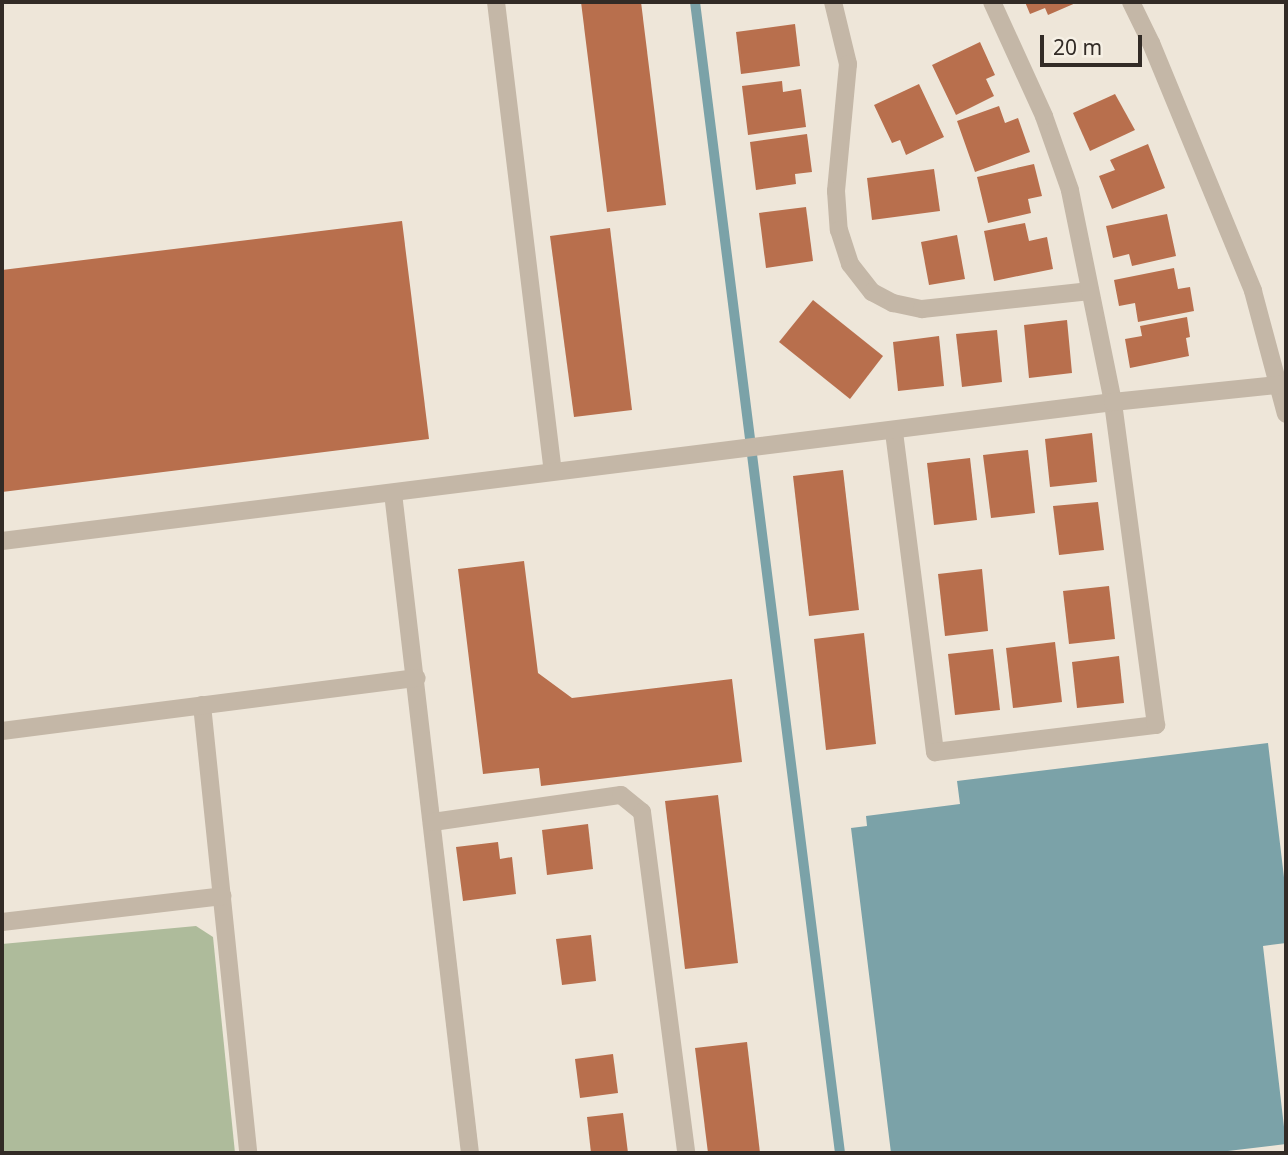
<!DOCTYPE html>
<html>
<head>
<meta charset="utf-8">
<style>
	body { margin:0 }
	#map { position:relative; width:1288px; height:1155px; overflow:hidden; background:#eee6d9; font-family:"Noto Sans",sans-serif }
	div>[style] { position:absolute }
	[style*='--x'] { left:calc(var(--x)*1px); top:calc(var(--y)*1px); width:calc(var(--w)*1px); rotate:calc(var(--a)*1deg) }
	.green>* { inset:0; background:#aebb9b }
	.water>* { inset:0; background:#7ba2a8 }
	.stream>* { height:10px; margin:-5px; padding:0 5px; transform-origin:5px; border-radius:5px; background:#7ba2a8 }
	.building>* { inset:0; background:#b86f4d }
	.minor>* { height:18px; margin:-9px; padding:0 9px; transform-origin:9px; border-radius:9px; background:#c4b7a7 }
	span { translate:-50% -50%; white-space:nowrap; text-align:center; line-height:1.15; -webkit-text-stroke:5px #f6f0e5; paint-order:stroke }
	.frame { position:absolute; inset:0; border:4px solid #322b26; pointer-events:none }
	.scale { position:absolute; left:1040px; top:35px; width:102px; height:32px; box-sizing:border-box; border:4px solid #322b26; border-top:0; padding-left:9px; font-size:21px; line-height:24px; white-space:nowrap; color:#322b26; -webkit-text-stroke:5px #f6f0e5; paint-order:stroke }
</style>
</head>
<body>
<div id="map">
	<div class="green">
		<i style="clip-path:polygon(196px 926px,213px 937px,235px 1153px,2px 1153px,2px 944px)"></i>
	</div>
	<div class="water">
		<i style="clip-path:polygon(1268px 743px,1286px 894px,1286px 943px,1263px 946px,1286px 1144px,1211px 1153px,891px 1153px,851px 828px,867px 826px,866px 816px,960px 804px,957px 781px)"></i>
	</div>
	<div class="stream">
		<i style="--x:695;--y:2;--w:1160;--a:82.82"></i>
	</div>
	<div class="building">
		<i style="clip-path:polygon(581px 2px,641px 2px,666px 205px,607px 212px)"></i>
		<i style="clip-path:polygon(1025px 2px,1078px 2px,1048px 15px,1045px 8px,1030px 14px)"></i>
		<i style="clip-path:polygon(795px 24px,800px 66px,741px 74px,736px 32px)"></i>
		<i style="clip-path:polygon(980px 42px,995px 75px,986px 79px,994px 96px,956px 115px,932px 65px)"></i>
		<i style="clip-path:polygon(782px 81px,783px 92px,801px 89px,806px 127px,748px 135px,742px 86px)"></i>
		<i style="clip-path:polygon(919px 84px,944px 137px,906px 155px,900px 140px,892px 143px,874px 105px)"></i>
		<i style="clip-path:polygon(1115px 94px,1135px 130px,1090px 151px,1073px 113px)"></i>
		<i style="clip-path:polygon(999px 106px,1005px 123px,1018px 118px,1030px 152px,975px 172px,957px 121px)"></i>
		<i style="clip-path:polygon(807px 134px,812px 172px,795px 174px,796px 184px,756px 190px,750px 142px)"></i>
		<i style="clip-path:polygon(1148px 144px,1165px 188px,1112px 209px,1099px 176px,1115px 170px,1110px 160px)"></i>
		<i style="clip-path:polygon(1034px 164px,1042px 196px,1028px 199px,1031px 213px,988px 223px,977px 177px)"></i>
		<i style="clip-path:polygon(934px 169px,940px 211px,872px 220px,867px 178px)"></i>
		<i style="clip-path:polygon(806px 207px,813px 261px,766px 268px,759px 213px)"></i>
		<i style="clip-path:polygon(1167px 214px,1176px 256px,1132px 266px,1129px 254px,1113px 258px,1106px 226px)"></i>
		<i style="clip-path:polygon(402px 221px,429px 439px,2px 492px,2px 270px)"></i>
		<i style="clip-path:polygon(1025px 223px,1029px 241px,1047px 237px,1053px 269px,994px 281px,984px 231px)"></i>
		<i style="clip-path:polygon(610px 228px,632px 410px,574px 417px,550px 236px)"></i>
		<i style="clip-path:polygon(957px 235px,965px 279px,929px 285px,921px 242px)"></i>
		<i style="clip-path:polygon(1174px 268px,1178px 289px,1190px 287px,1194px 311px,1138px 322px,1135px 303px,1119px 306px,1114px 280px)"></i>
		<i style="clip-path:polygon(813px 300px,883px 356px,850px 399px,779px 342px)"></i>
		<i style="clip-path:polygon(1187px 317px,1190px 337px,1186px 338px,1189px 356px,1130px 368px,1125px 339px,1142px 336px,1140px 326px)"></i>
		<i style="clip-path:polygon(1067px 320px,1072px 373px,1029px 378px,1024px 325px)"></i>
		<i style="clip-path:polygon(997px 330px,1002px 382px,962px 387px,956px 334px)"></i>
		<i style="clip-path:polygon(939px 336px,944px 386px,898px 391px,893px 342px)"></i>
		<i style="clip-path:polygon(1092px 433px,1097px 482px,1050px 487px,1045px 439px)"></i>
		<i style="clip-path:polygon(1028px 450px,1035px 513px,991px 518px,983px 455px)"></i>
		<i style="clip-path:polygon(970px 458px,977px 520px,934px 525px,927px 463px)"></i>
		<i style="clip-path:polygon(843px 470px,859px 610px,809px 616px,793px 476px)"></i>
		<i style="clip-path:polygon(1098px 502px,1104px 550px,1059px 555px,1053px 506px)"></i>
		<i style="clip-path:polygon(524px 561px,538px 673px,572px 698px,732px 679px,742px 762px,541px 786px,539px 768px,483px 774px,458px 569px)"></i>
		<i style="clip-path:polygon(982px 569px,988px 631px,945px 636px,938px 574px)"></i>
		<i style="clip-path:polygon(1109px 586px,1115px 639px,1069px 644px,1063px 591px)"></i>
		<i style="clip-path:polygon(864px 633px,876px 744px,826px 750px,814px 639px)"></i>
		<i style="clip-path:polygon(1055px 642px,1062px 702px,1013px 708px,1006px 648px)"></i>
		<i style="clip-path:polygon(993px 649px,1000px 710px,955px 715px,948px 654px)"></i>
		<i style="clip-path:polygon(1119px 656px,1124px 703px,1077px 708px,1072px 662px)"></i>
		<i style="clip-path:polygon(718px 795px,738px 963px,685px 969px,665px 801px)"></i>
		<i style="clip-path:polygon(588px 824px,593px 869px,547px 875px,542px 830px)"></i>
		<i style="clip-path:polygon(498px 842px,500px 859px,512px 857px,516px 894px,463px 901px,456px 847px)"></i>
		<i style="clip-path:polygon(591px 935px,596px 981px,562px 985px,556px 939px)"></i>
		<i style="clip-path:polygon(747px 1042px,760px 1153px,708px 1153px,695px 1048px)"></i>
		<i style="clip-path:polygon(613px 1054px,618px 1093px,580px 1098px,575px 1059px)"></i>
		<i style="clip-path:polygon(623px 1113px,628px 1153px,591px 1153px,587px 1117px)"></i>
	</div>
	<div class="minor">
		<i style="--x:496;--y:2;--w:472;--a:83.1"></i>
		<i style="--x:833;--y:2;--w:64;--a:76.4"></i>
		<i style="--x:848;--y:64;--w:128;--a:95.4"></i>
		<i style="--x:836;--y:191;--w:39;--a:86"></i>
		<i style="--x:839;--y:230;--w:36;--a:72"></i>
		<i style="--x:850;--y:264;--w:36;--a:52"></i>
		<i style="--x:872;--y:292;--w:24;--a:28"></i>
		<i style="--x:893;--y:303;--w:30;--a:12"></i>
		<i style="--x:922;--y:309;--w:169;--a:-6.1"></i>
		<i style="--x:1131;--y:2;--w:46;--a:64"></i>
		<i style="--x:1151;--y:43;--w:268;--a:67.6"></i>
		<i style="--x:1253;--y:291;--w:127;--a:75"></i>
		<i style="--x:894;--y:432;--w:323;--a:82.7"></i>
		<i style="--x:935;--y:752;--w:223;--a:-7"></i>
		<i style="--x:1156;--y:725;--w:326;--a:-97.6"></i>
		<i style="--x:1113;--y:402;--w:216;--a:-101.5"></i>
		<i style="--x:1070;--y:190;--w:78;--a:-109.4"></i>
		<i style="--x:1044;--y:116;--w:125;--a:-114.5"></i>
		<i style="--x:393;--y:493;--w:664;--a:83.35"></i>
		<i style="--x:2;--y:541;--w:1120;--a:-7.13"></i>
		<i style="--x:1113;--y:402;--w:174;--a:-5.9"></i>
		<i style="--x:202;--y:705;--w:450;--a:84.1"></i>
		<i style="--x:2;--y:731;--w:418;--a:-7.3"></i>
		<i style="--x:433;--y:822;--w:190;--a:-8.2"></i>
		<i style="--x:621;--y:795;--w:27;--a:39"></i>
		<i style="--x:642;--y:812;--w:344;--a:82.6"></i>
		<i style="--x:2;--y:922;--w:222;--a:-6.7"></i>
	</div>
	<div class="frame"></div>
	<div class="scale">20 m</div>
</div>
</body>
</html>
